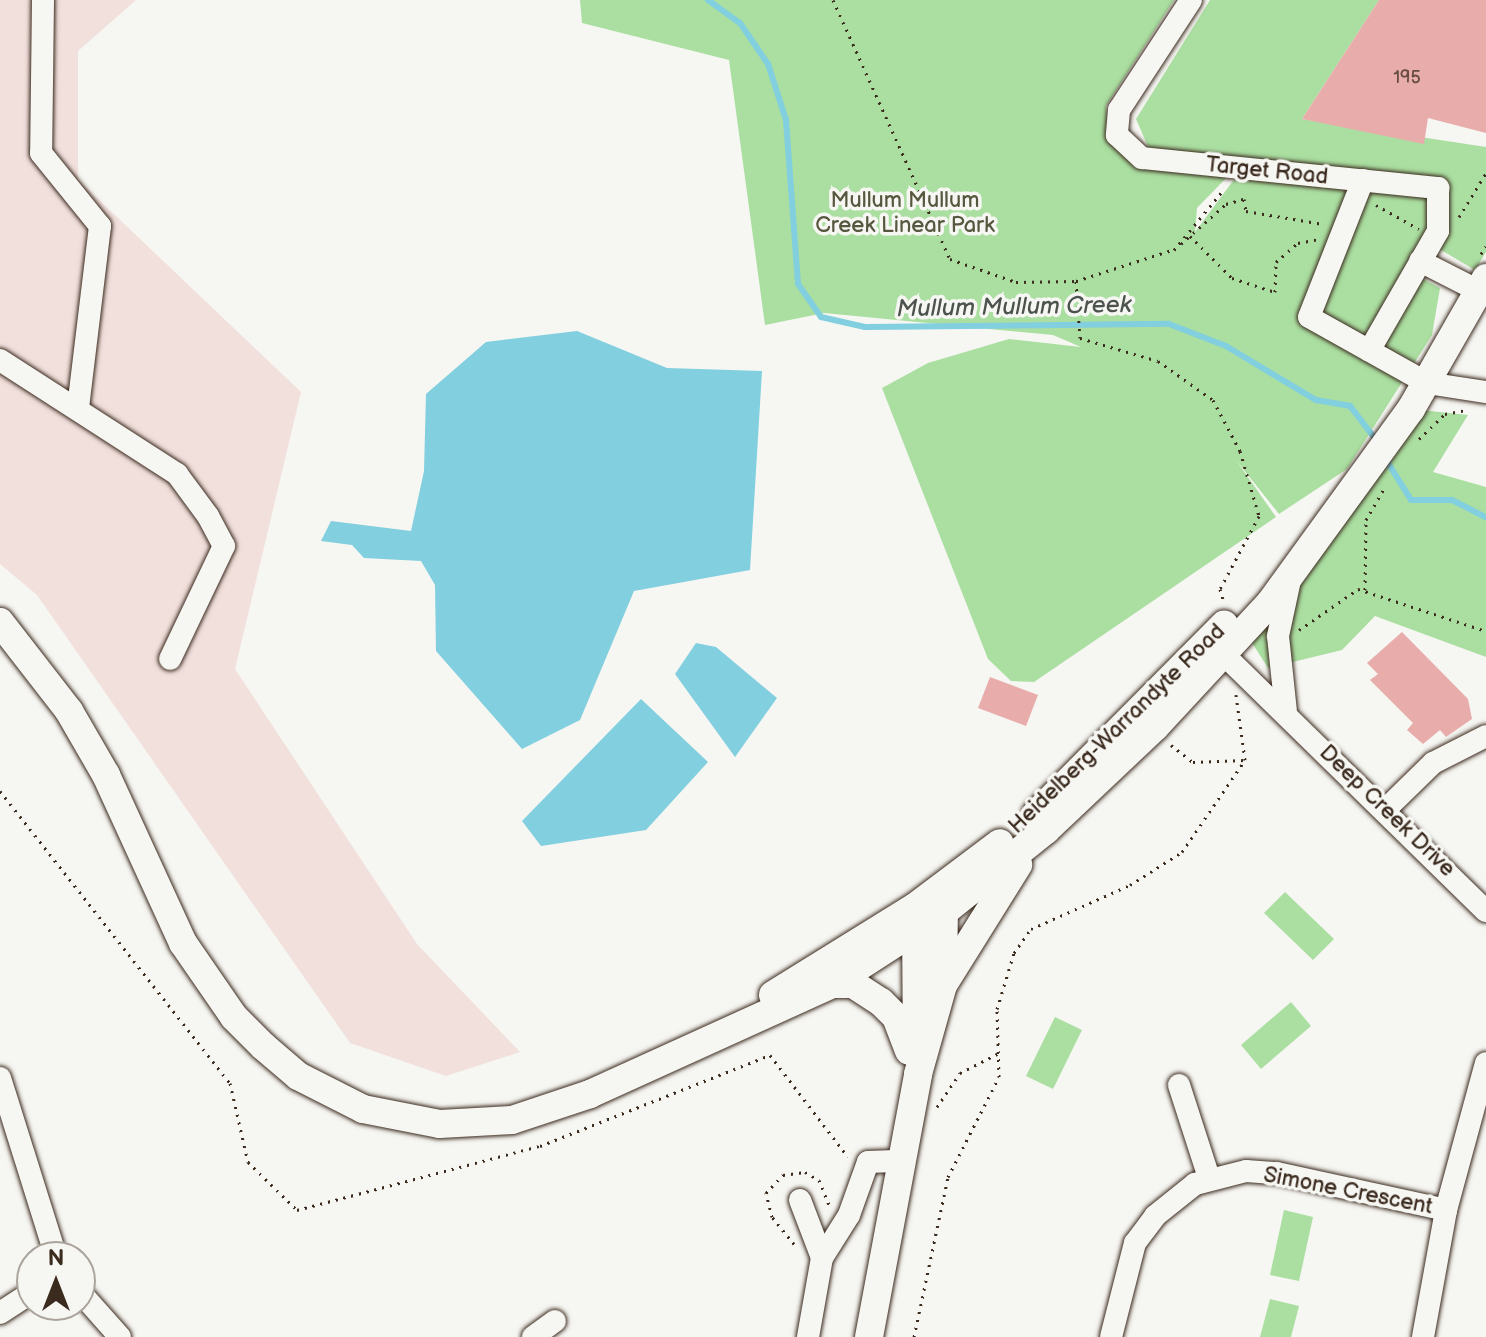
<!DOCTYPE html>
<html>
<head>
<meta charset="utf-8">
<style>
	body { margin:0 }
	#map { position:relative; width:1486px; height:1337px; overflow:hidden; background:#f6f6f2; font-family:"Balsamiq Sans",sans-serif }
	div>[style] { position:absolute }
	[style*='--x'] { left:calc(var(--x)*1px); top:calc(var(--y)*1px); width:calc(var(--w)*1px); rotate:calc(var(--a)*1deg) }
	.built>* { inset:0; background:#f2e0dd }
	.green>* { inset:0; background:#abdfa1 }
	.water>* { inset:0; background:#81cfdf }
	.stream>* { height:6px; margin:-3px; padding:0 3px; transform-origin:3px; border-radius:3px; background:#81cfdf }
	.building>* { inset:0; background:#e8adab }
	.path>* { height:3px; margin-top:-1.5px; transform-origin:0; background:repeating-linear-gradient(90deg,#3b2a1e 0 2px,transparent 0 8px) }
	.roads { filter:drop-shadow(0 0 2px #3b2a1e) drop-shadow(0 0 2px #3b2a1e) }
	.minor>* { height:22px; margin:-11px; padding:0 11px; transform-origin:11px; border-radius:11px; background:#f6f6f2 }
	.major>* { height:28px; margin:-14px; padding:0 14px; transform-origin:14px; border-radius:14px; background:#f6f6f2 }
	span { translate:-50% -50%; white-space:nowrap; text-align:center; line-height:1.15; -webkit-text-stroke:7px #f6f6f2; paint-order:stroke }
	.number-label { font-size:18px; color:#664b41 }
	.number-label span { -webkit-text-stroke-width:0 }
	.street-label { font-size:22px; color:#3b2a1e }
	.park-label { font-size:22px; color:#57573f }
	.water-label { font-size:24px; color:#4c534e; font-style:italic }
	.north { position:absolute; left:16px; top:1241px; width:80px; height:80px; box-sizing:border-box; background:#f6f6f2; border:2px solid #aba49d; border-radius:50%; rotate:0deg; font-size:22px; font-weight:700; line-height:32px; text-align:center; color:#3b2a1e }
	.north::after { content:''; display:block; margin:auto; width:28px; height:36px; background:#3b2a1e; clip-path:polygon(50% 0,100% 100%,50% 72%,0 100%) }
</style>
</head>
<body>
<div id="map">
	<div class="built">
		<i style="clip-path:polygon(0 0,136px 0,78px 51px,78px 180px,301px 392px,235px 669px,417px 944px,520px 1052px,446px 1076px,350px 1043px,37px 595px,0 564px)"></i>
	</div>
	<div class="green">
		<i style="clip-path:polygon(580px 0,1174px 0,1106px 106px,1108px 132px,1138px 163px,1231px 173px,1197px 208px,1195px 232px,1250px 158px,1150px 151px,1136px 119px,1210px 0,1379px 0,1302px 119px,1486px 147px,1486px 252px,1475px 270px,1424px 240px,1406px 270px,1440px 288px,1432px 335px,1347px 469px,1279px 514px,1236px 460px,1276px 517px,1034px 682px,1011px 681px,988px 659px,882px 388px,928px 363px,1009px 339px,1081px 347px,1053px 335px,824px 313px,765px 325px,729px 60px,582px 23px)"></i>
		<i style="clip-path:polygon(1411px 409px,1468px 415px,1433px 472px,1486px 487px,1486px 657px,1375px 616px,1342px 650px,1268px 668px,1249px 638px)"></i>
		<i style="clip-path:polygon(1285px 892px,1334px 939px,1313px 960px,1264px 913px)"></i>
		<i style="clip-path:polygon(1291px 1002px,1311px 1026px,1261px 1069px,1241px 1045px)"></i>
		<i style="clip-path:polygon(1055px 1017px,1082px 1030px,1053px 1089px,1026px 1076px)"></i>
		<i style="clip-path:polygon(1284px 1210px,1313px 1217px,1299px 1281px,1270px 1275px)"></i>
		<i style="clip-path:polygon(1270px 1299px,1299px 1306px,1291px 1337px,1260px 1337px)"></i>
	</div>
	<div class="water">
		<i style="clip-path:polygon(577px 331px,667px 368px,762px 371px,750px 570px,634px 591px,580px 720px,522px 749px,436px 651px,435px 585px,421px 561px,364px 558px,352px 545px,321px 541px,331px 521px,411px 531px,424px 471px,426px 394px,486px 342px)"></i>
		<i style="clip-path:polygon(696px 643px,716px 647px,777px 698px,735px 757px,675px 674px)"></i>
		<i style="clip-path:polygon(641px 699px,708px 762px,646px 830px,541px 846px,522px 821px)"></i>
	</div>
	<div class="stream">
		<i style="--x:708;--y:0;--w:39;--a:36"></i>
		<i style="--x:740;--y:23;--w:50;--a:55.7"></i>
		<i style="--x:768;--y:64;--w:59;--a:72.2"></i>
		<i style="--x:786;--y:120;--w:164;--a:85.8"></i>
		<i style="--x:798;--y:284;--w:40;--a:55.1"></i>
		<i style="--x:821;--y:317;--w:45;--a:12.8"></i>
		<i style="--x:865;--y:327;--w:304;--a:-0.6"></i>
		<i style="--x:1169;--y:324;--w:61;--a:21.1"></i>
		<i style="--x:1226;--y:346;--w:105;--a:31"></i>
		<i style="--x:1316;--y:400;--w:35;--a:10"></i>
		<i style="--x:1350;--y:406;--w:44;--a:52.4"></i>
		<i style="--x:1385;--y:458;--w:49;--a:58.2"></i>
		<i style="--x:1411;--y:500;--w:41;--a:0"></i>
		<i style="--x:1452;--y:500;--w:38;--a:27"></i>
	</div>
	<div class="building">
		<i style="clip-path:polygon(1379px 0,1486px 0,1486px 133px,1428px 118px,1424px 144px,1302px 119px)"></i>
		<i style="clip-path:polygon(1402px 632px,1468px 699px,1472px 719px,1446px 737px,1440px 730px,1423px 744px,1407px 730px,1413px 723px,1370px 680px,1378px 674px,1367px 663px)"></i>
		<i style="clip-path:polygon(990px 677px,1038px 695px,1026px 726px,978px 708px)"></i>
	</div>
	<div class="path">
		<i style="--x:833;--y:0;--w:284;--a:65.7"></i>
		<i style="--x:950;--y:259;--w:70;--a:19.2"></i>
		<i style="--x:1016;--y:282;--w:60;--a:-1"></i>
		<i style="--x:1076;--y:281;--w:57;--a:86"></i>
		<i style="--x:1080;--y:338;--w:81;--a:16.4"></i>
		<i style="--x:1158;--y:361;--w:67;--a:35.3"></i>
		<i style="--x:1213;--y:400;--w:58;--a:62.1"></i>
		<i style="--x:1240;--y:451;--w:68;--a:73.7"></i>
		<i style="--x:1259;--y:516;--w:83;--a:118.1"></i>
		<i style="--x:1220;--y:589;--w:15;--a:74"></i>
		<i style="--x:1376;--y:205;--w:49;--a:29.2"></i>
		<i style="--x:1459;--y:217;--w:52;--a:-58.5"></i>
		<i style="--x:1190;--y:236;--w:59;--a:45"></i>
		<i style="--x:1232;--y:278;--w:45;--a:18"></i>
		<i style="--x:1275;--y:292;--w:30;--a:-88"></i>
		<i style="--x:1276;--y:262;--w:29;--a:-41"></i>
		<i style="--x:1298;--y:243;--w:20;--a:-11"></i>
		<i style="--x:1181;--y:244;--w:60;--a:-41.6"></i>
		<i style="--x:1226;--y:204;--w:19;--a:-16"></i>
		<i style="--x:1244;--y:199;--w:12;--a:81"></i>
		<i style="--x:1246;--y:211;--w:78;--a:9.6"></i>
		<i style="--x:1174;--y:250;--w:80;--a:-50.6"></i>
		<i style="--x:1481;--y:254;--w:9;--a:-58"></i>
		<i style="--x:1076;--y:281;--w:104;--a:-17.9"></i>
		<i style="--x:1419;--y:439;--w:36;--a:-44"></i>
		<i style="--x:1445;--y:414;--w:20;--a:-11"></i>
		<i style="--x:1365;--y:590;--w:70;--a:-89.2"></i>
		<i style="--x:1366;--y:520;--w:38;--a:-60"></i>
		<i style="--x:1299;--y:630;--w:72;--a:-34.8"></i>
		<i style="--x:1358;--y:589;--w:135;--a:18.2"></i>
		<i style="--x:1171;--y:745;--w:28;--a:38"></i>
		<i style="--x:1193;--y:762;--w:52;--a:-2.2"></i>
		<i style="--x:0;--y:791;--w:372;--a:51.8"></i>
		<i style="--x:230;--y:1083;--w:81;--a:77.2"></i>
		<i style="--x:248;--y:1162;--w:69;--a:44.4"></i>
		<i style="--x:297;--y:1210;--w:251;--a:-14.8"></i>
		<i style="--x:540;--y:1146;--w:247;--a:-21.6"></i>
		<i style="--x:770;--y:1055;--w:128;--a:52.6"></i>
		<i style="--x:937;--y:1107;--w:41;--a:-55.9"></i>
		<i style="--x:960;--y:1073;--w:44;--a:-27.1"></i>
		<i style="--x:794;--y:1244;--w:35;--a:-129"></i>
		<i style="--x:772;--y:1217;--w:25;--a:-104"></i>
		<i style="--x:766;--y:1193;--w:25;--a:-47"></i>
		<i style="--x:783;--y:1175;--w:22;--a:-8"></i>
		<i style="--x:805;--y:1172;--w:16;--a:30"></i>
		<i style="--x:819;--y:1180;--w:29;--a:68"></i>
		<i style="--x:914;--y:1337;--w:164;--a:-78"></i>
		<i style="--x:948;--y:1177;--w:112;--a:-63"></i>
		<i style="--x:999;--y:1077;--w:68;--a:-91.7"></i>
		<i style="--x:997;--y:1009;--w:59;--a:-73.1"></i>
		<i style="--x:1014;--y:953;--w:29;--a:-55"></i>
		<i style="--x:1031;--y:929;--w:108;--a:-24"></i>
		<i style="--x:1130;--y:885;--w:62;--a:-32.4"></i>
		<i style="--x:1182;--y:852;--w:112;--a:-55.6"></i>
		<i style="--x:1245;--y:760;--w:66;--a:-97.9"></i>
	</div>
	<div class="roads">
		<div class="minor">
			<i style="--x:43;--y:0;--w:153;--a:90.7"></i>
			<i style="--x:41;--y:153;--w:94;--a:51.1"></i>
			<i style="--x:100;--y:226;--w:183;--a:96.9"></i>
			<i style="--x:1191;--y:0;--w:131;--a:123.2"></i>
			<i style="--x:1119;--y:110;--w:25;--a:95"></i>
			<i style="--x:1117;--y:135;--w:34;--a:43"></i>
			<i style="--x:1142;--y:158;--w:298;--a:5.8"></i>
			<i style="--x:1438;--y:188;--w:43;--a:90"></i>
			<i style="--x:1438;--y:231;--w:138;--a:119.9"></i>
			<i style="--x:1363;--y:180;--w:147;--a:111.5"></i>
			<i style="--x:1309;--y:317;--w:135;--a:29.2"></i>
			<i style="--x:1427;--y:383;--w:60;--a:8.7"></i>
			<i style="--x:1420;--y:261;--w:66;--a:27"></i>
			<i style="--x:0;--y:360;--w:211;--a:32.8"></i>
			<i style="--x:177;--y:474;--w:52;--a:53.6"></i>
			<i style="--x:208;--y:516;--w:34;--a:62"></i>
			<i style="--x:224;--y:546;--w:125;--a:115.5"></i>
			<i style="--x:1212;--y:643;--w:383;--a:44.4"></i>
			<i style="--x:1286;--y:712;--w:76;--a:-96"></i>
			<i style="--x:1278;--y:636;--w:57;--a:-77.9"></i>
			<i style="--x:1385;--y:810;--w:67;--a:-44.4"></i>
			<i style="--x:1433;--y:763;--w:59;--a:-27"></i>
			<i style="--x:0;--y:1078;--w:188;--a:72.6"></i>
			<i style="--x:1179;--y:1085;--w:98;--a:72.1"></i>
			<i style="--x:800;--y:1200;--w:62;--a:69.2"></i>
			<i style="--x:80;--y:1292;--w:60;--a:48.4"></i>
			<i style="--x:0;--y:1313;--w:38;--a:-33"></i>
			<i style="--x:533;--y:1337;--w:27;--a:-36"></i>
			<i style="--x:808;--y:1337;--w:80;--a:-80"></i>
			<i style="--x:822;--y:1258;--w:51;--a:-57.9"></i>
			<i style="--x:849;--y:1215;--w:56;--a:-70.3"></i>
			<i style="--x:868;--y:1162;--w:34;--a:-2"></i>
			<i style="--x:1111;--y:1337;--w:97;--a:-75.7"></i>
			<i style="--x:1135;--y:1243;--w:34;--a:-53"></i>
			<i style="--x:1155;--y:1216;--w:51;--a:-38.7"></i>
			<i style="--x:1195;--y:1184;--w:53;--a:-14.3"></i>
			<i style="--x:1246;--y:1171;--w:31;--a:4"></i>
			<i style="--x:1277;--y:1173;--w:173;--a:12.3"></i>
			<i style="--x:1423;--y:1337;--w:129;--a:-79.7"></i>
			<i style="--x:1446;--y:1210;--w:152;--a:-74.8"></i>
		</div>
		<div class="major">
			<i style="--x:0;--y:622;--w:113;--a:52.2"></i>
			<i style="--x:69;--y:711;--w:74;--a:60"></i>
			<i style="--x:106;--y:775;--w:185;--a:65.4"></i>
			<i style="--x:183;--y:943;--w:90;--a:55.4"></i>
			<i style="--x:234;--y:1017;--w:41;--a:45"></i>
			<i style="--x:263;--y:1046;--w:46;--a:40.6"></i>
			<i style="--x:298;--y:1076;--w:73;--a:26.9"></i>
			<i style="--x:363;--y:1109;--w:78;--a:11"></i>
			<i style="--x:440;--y:1124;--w:72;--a:-3.2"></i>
			<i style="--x:512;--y:1120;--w:82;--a:-18.4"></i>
			<i style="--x:590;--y:1094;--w:266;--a:-24.4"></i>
			<i style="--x:832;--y:984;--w:135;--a:-32.9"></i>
			<i style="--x:945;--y:911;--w:129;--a:-38.7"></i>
			<i style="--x:1046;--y:830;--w:150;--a:-43.4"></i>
			<i style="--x:1155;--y:727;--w:169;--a:-47.2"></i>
			<i style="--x:1270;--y:603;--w:240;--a:-54"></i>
			<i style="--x:1411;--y:409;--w:151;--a:-60.2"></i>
			<i style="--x:1036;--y:814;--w:267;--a:-45.2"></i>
			<i style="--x:916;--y:916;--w:138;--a:89.6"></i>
			<i style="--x:832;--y:984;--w:21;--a:0"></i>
			<i style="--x:853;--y:984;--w:33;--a:33"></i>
			<i style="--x:881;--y:1002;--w:21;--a:45"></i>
			<i style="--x:896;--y:1017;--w:36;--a:69"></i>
			<i style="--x:943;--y:985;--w:142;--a:-58"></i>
			<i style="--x:773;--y:995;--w:167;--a:-31.8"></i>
			<i style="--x:915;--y:907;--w:106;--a:-37"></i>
			<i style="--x:869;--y:1337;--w:268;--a:-79.4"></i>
			<i style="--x:918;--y:1074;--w:92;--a:-74.3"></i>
			<i style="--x:943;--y:985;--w:86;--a:-89.3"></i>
		</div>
	</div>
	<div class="number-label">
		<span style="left:1407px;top:78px">195</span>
	</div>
	<div class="street-label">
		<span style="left:1267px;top:171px;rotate:6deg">Target Road</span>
		<span style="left:1117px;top:729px;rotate:-44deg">Heidelberg-Warrandyte Road</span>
		<span style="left:1387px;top:811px;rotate:44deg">Deep Creek Drive</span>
		<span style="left:1348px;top:1191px;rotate:11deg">Simone Crescent</span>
	</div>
	<div class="park-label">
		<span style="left:905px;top:213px">Mullum Mullum<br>Creek Linear Park</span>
	</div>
	<div class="water-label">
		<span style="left:1014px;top:307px;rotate:-1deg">Mullum Mullum Creek</span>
	</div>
	<div class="north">N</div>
</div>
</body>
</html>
